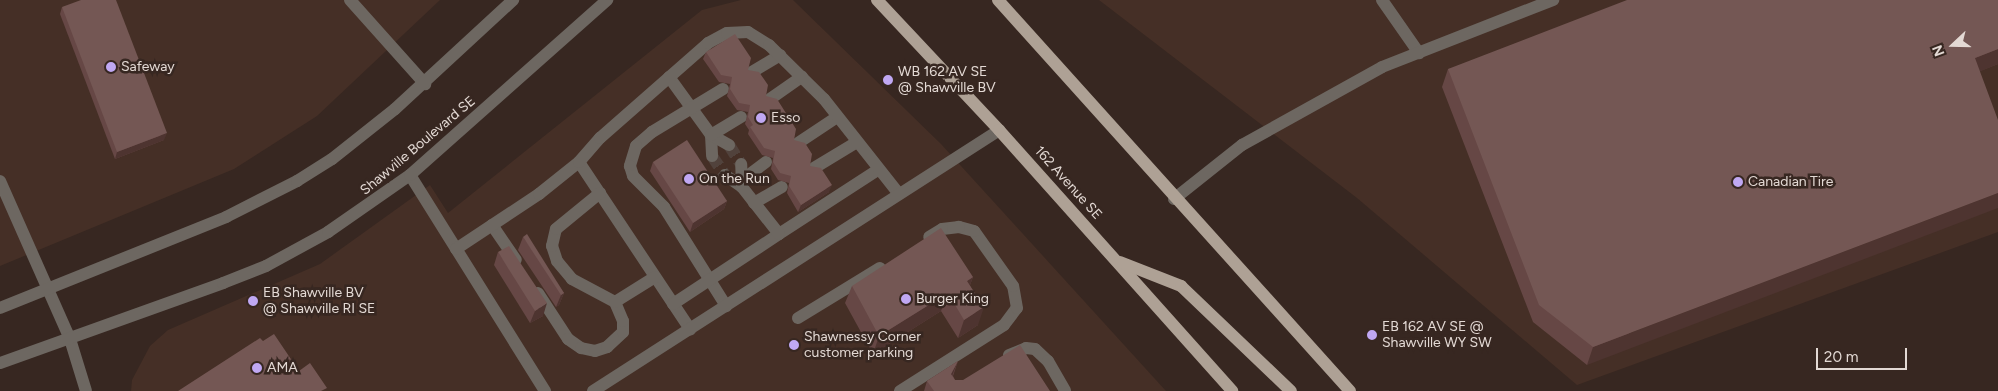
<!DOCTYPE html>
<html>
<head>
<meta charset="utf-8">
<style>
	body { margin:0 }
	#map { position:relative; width:1998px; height:391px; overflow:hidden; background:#372721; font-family:Figtree,sans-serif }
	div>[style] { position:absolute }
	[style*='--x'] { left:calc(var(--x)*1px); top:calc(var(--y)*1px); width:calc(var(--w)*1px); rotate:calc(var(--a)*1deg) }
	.built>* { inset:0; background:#452f26 }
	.minor-tunnel>* { height:12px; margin-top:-6px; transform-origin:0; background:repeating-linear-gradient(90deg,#51423c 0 12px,transparent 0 18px) }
	.minor>* { height:12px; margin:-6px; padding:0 6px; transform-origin:6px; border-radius:6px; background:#6d6761 }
	.major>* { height:12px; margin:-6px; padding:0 6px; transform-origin:6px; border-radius:6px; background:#aea195 }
	.wall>* { inset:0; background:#664745 }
	.shaded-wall>* { inset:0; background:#4e3430 }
	.building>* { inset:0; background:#745754 }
	.dots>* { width:14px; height:14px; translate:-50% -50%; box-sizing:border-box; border:2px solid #372721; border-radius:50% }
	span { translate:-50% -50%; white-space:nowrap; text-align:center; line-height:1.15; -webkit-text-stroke:5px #372721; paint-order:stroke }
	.poi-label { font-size:14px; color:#e3d9d4 }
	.left { translate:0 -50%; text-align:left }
	.street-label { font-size:14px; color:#e3d9d4 }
	.north { position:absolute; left:1928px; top:20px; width:50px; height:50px; -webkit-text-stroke:4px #372721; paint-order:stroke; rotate:249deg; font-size:14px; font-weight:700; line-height:20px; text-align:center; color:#e3d9d4 }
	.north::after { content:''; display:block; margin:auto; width:18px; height:22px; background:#e3d9d4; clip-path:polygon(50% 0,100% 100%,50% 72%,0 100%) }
	.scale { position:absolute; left:1816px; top:348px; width:91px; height:22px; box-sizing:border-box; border:2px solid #e3d9d4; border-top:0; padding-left:6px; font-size:15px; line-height:18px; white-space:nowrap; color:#e3d9d4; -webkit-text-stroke:4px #372721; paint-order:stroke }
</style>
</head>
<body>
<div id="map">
	<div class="built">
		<i style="clip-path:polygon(0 0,440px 0,317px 116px,234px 169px,0 266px)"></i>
		<i style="clip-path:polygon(741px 0,793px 0,941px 144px,1166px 391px,131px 391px,132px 380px,150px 346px,168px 330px,320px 264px,430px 185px,448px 213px,702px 10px)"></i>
		<i style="clip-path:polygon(1099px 0,1998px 0,1998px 232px,1577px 385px,1357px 198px)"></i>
	</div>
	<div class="minor-tunnel">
		<i style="--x:729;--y:145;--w:22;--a:58"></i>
		<i style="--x:712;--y:156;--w:23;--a:56"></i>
	</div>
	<div class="minor">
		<i style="--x:350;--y:0;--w:113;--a:48.2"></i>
		<i style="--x:1382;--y:0;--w:65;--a:55.1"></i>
		<i style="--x:752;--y:72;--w:33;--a:-31"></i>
		<i style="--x:669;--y:77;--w:72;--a:54.1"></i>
		<i style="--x:711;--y:135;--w:21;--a:87"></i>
		<i style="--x:723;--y:89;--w:83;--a:148.8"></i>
		<i style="--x:652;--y:132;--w:21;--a:139"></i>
		<i style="--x:636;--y:146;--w:21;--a:107"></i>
		<i style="--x:630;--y:166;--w:10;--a:73"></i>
		<i style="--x:633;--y:176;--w:44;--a:45"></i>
		<i style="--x:664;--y:207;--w:117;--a:57.9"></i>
		<i style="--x:770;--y:99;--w:39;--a:-35"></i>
		<i style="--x:798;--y:143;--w:47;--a:-33.7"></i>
		<i style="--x:729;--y:145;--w:21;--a:-151"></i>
		<i style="--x:711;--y:135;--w:35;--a:-31"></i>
		<i style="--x:579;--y:162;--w:201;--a:56.4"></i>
		<i style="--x:814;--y:168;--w:50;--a:-31.2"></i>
		<i style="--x:410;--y:175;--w:255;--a:58"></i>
		<i style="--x:725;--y:175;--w:21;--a:35"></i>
		<i style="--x:742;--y:187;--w:23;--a:-92"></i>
		<i style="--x:742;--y:180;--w:30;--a:-37"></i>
		<i style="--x:0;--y:181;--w:173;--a:66.1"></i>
		<i style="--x:70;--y:339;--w:54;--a:72.9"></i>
		<i style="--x:1174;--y:199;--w:87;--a:-38.5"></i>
		<i style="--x:1242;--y:145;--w:160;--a:-29.1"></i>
		<i style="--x:1382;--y:67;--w:184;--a:-21.4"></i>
		<i style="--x:754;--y:203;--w:32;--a:-30"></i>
		<i style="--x:492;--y:225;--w:42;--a:55.6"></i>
		<i style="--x:779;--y:234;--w:119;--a:-33"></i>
		<i style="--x:456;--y:249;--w:100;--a:-33.5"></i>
		<i style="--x:539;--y:194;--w:51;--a:-38.7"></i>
		<i style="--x:579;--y:162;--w:32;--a:-49"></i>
		<i style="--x:600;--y:138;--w:144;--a:-41.3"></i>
		<i style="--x:708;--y:43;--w:21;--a:-28"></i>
		<i style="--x:727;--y:33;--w:21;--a:-3"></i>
		<i style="--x:748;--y:32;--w:25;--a:32"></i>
		<i style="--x:769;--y:45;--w:77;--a:44.5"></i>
		<i style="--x:824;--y:99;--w:121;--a:51.7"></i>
		<i style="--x:538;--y:293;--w:55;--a:56.9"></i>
		<i style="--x:568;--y:339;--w:16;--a:35"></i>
		<i style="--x:581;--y:348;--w:14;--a:12"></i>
		<i style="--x:595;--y:351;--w:13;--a:-18"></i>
		<i style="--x:607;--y:347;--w:22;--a:-43"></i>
		<i style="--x:623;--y:332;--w:11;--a:-90"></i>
		<i style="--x:623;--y:321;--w:21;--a:-113"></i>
		<i style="--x:615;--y:302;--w:49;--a:-151.9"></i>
		<i style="--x:572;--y:279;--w:23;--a:-130"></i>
		<i style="--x:557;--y:261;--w:16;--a:-108"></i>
		<i style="--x:552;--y:246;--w:17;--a:-77"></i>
		<i style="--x:556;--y:229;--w:57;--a:-39.3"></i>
		<i style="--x:615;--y:302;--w:47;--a:-32"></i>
		<i style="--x:673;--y:304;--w:127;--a:-33.4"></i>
		<i style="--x:779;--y:234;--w:60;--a:-128.2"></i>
		<i style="--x:0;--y:308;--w:244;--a:-21.9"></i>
		<i style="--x:226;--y:217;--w:80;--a:-26.9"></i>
		<i style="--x:297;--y:181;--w:41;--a:-32.2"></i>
		<i style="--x:332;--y:159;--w:80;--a:-38.4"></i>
		<i style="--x:395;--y:109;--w:161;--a:-42.7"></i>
		<i style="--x:798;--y:318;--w:96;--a:-31.4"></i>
		<i style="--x:1009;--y:355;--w:18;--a:-22"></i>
		<i style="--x:1026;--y:348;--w:9;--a:6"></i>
		<i style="--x:1035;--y:349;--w:18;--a:43"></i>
		<i style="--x:1048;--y:361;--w:34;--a:60"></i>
		<i style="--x:0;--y:363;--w:237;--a:-19.7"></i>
		<i style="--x:223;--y:283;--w:46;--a:-21.6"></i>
		<i style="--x:266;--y:266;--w:71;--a:-28.7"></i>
		<i style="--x:328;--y:232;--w:100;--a:-34.8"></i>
		<i style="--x:410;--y:175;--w:264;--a:-41.6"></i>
		<i style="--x:593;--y:391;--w:483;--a:-32.7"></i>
		<i style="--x:900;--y:391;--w:123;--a:-32.4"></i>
		<i style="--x:1004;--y:325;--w:21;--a:-53"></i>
		<i style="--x:1017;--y:308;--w:22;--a:-100"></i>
		<i style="--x:1013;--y:286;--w:67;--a:-125.3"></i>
		<i style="--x:974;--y:231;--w:16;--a:-165"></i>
		<i style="--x:959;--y:227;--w:17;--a:173"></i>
		<i style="--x:942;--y:229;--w:15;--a:148"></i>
	</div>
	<div class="major">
		<i style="--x:877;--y:0;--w:178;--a:46.8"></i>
		<i style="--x:999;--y:130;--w:350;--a:48.2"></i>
		<i style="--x:998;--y:0;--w:526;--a:48"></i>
		<i style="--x:1120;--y:262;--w:66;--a:21.5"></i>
		<i style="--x:1181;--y:286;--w:152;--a:43.7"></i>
	</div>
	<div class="wall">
		<i style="clip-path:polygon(1998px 0,1998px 64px,1980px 71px,1587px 365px,1533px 322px,1442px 87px,1448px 69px)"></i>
		<i style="clip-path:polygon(62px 7px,164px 140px,115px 159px,60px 14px)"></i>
		<i style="clip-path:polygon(706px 52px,748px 70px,810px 166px,829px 192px,798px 212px,787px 193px,789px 183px,778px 180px,771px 169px,773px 158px,762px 155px,748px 134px,749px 130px,745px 124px,748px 112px,737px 110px,727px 96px,730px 84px,719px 82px,703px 59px)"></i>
		<i style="clip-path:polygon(653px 162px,727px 201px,724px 209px,690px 232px,650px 171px)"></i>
		<i style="clip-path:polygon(523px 237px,564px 293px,559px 305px,556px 307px,518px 250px)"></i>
		<i style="clip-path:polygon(498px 252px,543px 316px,530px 323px,494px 265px)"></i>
		<i style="clip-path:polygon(973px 277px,970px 285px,978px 325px,958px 338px,941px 311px,873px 354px,845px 303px,852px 286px)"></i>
		<i style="clip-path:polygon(958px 361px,953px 376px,955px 380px,1050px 391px,924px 391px,927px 381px)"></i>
	</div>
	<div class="shaded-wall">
		<i style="clip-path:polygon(1998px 49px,1998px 64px,1969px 76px,1975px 58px)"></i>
		<i style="clip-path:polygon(167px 133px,164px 140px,115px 159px,117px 152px)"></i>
		<i style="clip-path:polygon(832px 185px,829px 192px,798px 212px,801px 205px)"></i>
		<i style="clip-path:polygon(1998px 193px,1998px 208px,1587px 365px,1593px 347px)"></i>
		<i style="clip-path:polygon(727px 201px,724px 209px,690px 232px,693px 223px)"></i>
		<i style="clip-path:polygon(973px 277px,966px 295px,967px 281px)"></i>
		<i style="clip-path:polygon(564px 293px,559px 305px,556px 307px,561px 295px)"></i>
		<i style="clip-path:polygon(948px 293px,941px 311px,873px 354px,879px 336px)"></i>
		<i style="clip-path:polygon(547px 303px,543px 316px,530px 323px,535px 311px)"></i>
		<i style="clip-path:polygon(984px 307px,978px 325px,958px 338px,964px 320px)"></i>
		<i style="clip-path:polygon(958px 361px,951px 379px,951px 374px)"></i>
	</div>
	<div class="building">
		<i style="clip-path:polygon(81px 0,116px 0,167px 133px,117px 152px,62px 7px)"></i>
		<i style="clip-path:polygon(1627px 0,1998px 0,1998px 49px,1975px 58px,1998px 120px,1998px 193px,1593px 347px,1539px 305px,1448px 69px)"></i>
		<i style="clip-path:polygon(735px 34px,751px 58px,748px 70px,759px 72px,768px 85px,766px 96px,777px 99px,796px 129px,794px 140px,805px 143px,812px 154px,810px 166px,821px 168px,832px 185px,801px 205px,789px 186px,791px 176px,780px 173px,773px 162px,775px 151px,764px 148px,750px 127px,753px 125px,748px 117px,750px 105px,739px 103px,730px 89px,732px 77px,721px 75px,706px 52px)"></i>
		<i style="clip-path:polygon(687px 140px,727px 201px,693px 223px,653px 162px)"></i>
		<i style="clip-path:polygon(941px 228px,973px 277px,967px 281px,984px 307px,964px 320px,948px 293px,879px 336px,852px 286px)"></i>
		<i style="clip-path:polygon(527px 234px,564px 293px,561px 295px,523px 237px)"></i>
		<i style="clip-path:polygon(509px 246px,547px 303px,535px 311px,498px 252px)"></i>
		<i style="clip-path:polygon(274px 334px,299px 371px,310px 363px,327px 388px,321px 391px,178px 391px,260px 338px,263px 341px)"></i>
		<i style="clip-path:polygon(1020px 345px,1050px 391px,934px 391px,927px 381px,958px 361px,951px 374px,955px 380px,963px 380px)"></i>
	</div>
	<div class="dots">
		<i style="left:111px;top:67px;background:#c0a8f3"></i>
		<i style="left:888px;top:80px;background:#c0a8f3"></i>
		<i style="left:761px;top:118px;background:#c0a8f3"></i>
		<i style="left:689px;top:179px;background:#c0a8f3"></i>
		<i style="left:1738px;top:182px;background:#c0a8f3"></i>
		<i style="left:906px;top:299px;background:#c0a8f3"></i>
		<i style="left:253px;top:301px;background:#c0a8f3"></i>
		<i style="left:1372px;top:335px;background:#c0a8f3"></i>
		<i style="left:794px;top:345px;background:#c0a8f3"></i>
		<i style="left:257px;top:368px;background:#c0a8f3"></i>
	</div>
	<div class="poi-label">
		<span class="left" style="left:121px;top:67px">Safeway</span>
		<span class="left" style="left:898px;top:80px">WB 162 AV SE<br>@ Shawville BV</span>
		<span class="left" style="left:771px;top:118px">Esso</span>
		<span class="left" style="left:699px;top:179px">On the Run</span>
		<span class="left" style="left:1748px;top:182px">Canadian Tire</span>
		<span class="left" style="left:263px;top:301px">EB Shawville BV<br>@ Shawville RI SE</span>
		<span class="left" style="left:916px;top:299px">Burger King</span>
		<span class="left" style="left:1382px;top:335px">EB 162 AV SE @<br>Shawville WY SW</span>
		<span class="left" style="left:804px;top:345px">Shawnessy Corner<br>customer parking</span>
		<span class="left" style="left:267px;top:368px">AMA</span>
	</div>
	<div class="street-label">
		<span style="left:418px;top:146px;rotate:-40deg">Shawville Boulevard SE</span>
		<span style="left:1068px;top:183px;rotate:48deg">162 Avenue SE</span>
	</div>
	<div class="north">N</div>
	<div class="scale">20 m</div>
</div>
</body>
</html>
